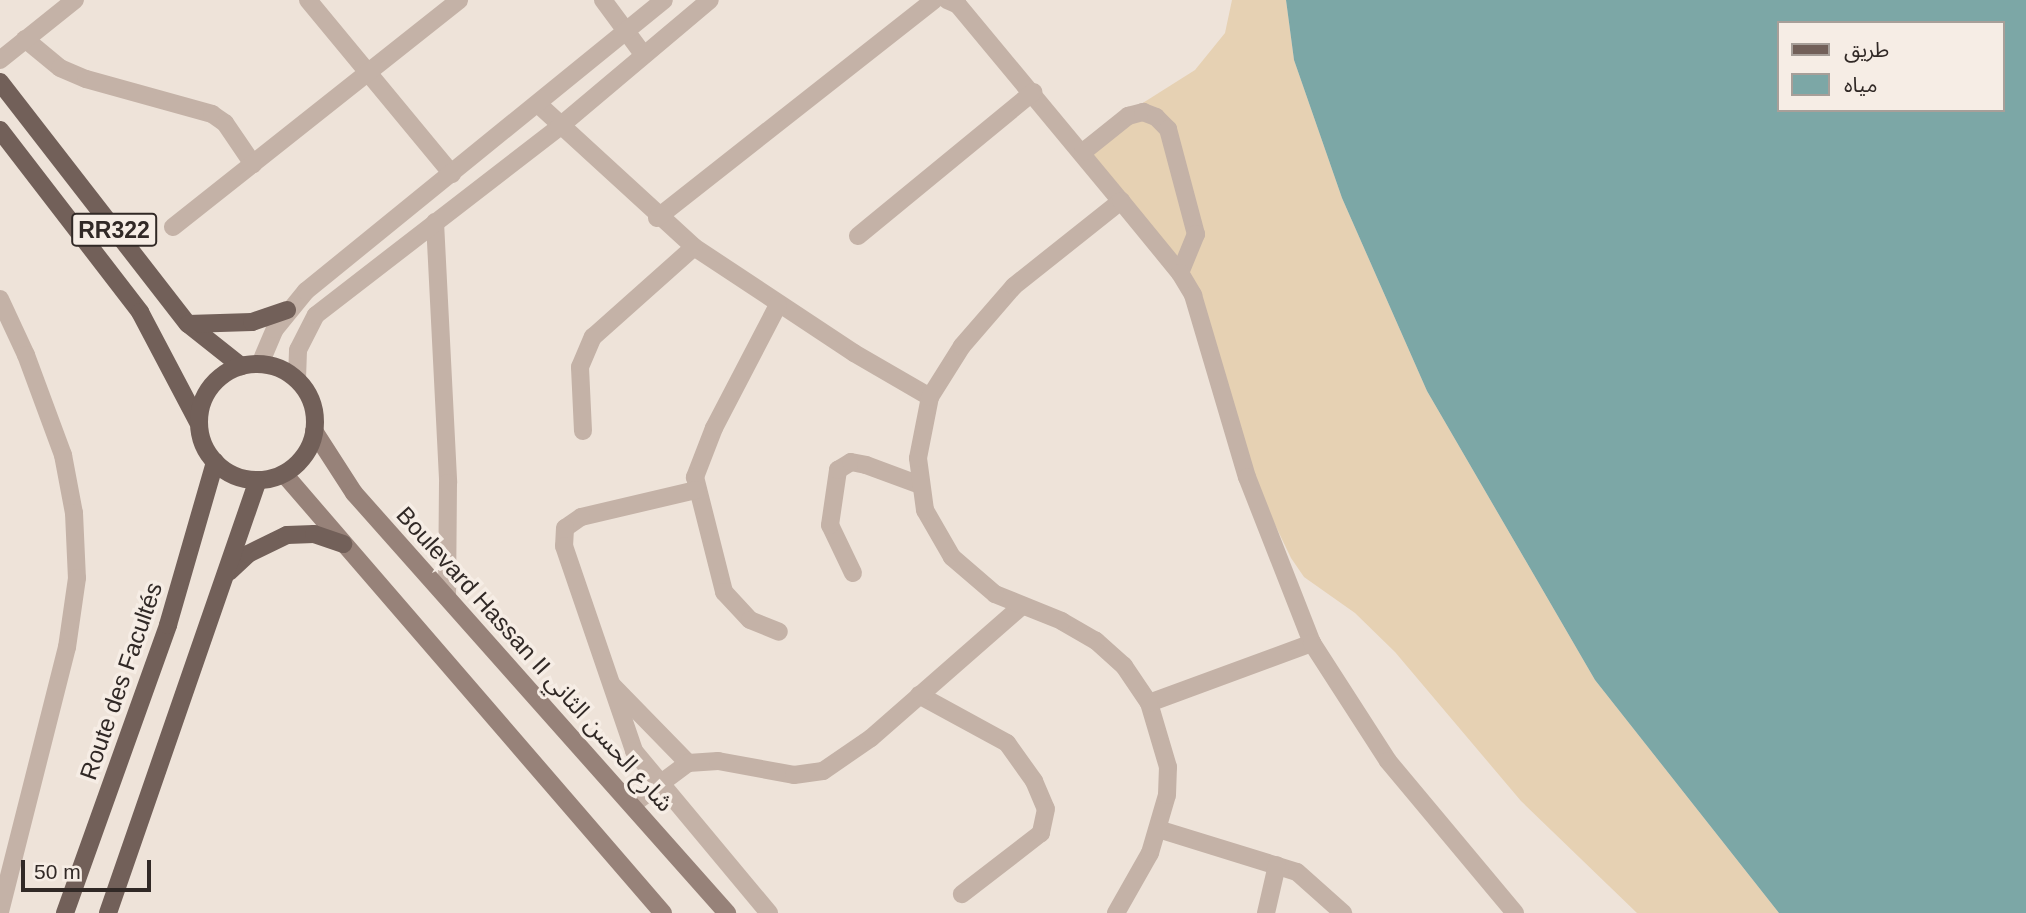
<!DOCTYPE html>
<html>
<head>
<meta charset="utf-8">
<style>
	body { margin:0 }
	#map { position:relative; width:2026px; height:913px; overflow:hidden; background:#eee3d9; font-family:Helvetica,"Noto Sans Arabic",sans-serif }
	div>[style] { position:absolute }
	[style*='--x'] { left:calc(var(--x)*1px); top:calc(var(--y)*1px); width:calc(var(--w)*1px); rotate:calc(var(--a)*1deg) }
	.sand>* { inset:0; background:#e6d1b3 }
	.water>* { inset:0; background:#7ca7a6 }
	.minor>* { height:18px; margin:-9px; padding:0 9px; transform-origin:9px; border-radius:9px; background:#c4b2a7 }
	.secondary>* { height:18px; margin:-9px; padding:0 9px; transform-origin:9px; border-radius:9px; background:#978279 }
	.primary>* { height:18px; margin:-9px; padding:0 9px; transform-origin:9px; border-radius:9px; background:#726059 }
	.primary>.ring { margin:-9px; padding:0; box-sizing:content-box; background:none; border:18px solid #726059; border-radius:50% }
	span { translate:-50% -50%; white-space:nowrap; text-align:center; line-height:1.15; -webkit-text-stroke:7px #f6ede5; paint-order:stroke }
	.shield-label span { padding:2px 5px; background:#f6ede5; border:2px solid; border-radius:5px; -webkit-text-stroke-width:0 }
	.shield-label { font-size:23px; color:#312926; font-weight:700 }
	.street-label { font-size:24px; color:#312926 }
	.legend { position:absolute; left:1777px; top:21px; width:228px; height:91px; box-sizing:border-box; background:#f6ede5; border:2px solid #a79f99; margin:0; padding:9px 12px; list-style:none; font-size:21px; color:#312926 }
	.legend li { display:flex; align-items:center; gap:14px; height:35px }
	.legend b { width:35px; border:2px solid #a79f99 }
	.scale { position:absolute; left:21px; top:860px; width:130px; height:32px; box-sizing:border-box; border:4px solid #312926; border-top:0; padding-left:9px; font-size:21px; line-height:24px; white-space:nowrap; color:#312926; -webkit-text-stroke:5px #f6ede5; paint-order:stroke }
</style>
</head>
<body>
<div id="map">
	<div class="sand">
		<i style="clip-path:polygon(1232px 0,1286px 0,1294px 60px,1342px 198px,1427px 391px,1595px 680px,1779px 913px,1637px 913px,1521px 801px,1395px 652px,1355px 613px,1304px 577px,1291px 558px,1255px 483px,1212px 331px,1081px 142px,1195px 70px,1225px 33px)"></i>
	</div>
	<div class="water">
		<i style="clip-path:polygon(evenodd,1286px 0,2026px 0,2026px 913px,1779px 913px,1595px 680px,1427px 391px,1342px 198px,1294px 60px,1286px 0,1779px 23px,2003px 23px,2003px 110px,1779px 110px,1779px 23px)"></i>
	</div>
	<div class="minor">
		<i style="--x:308;--y:0;--w:226;--a:50.4"></i>
		<i style="--x:603;--y:0;--w:67;--a:53.5"></i>
		<i style="--x:947;--y:0;--w:12;--a:24"></i>
		<i style="--x:958;--y:5;--w:255;--a:50.3"></i>
		<i style="--x:25;--y:39;--w:45;--a:39.6"></i>
		<i style="--x:60;--y:68;--w:28;--a:23"></i>
		<i style="--x:86;--y:79;--w:131;--a:15.5"></i>
		<i style="--x:212;--y:114;--w:16;--a:35"></i>
		<i style="--x:225;--y:123;--w:50;--a:55.7"></i>
		<i style="--x:0;--y:60;--w:96;--a:-38.7"></i>
		<i style="--x:538;--y:104;--w:212;--a:42.5"></i>
		<i style="--x:694;--y:247;--w:192;--a:33.5"></i>
		<i style="--x:854;--y:353;--w:88;--a:30.1"></i>
		<i style="--x:1083;--y:152;--w:58;--a:-38.7"></i>
		<i style="--x:1128;--y:116;--w:16;--a:-15"></i>
		<i style="--x:1143;--y:112;--w:14;--a:21"></i>
		<i style="--x:1156;--y:117;--w:17;--a:45"></i>
		<i style="--x:1168;--y:129;--w:109;--a:75.1"></i>
		<i style="--x:1196;--y:234;--w:42;--a:112.3"></i>
		<i style="--x:657;--y:218;--w:352;--a:-38.2"></i>
		<i style="--x:435;--y:222;--w:261;--a:87.1"></i>
		<i style="--x:448;--y:483;--w:114;--a:90.5"></i>
		<i style="--x:173;--y:227;--w:365;--a:-38.4"></i>
		<i style="--x:858;--y:236;--w:227;--a:-39.4"></i>
		<i style="--x:0;--y:299;--w:62;--a:65.1"></i>
		<i style="--x:26;--y:355;--w:107;--a:69.7"></i>
		<i style="--x:63;--y:455;--w:59;--a:79.3"></i>
		<i style="--x:74;--y:513;--w:65;--a:87.4"></i>
		<i style="--x:77;--y:578;--w:70;--a:98.2"></i>
		<i style="--x:67;--y:647;--w:273;--a:104.2"></i>
		<i style="--x:778;--y:305;--w:139;--a:117.5"></i>
		<i style="--x:714;--y:428;--w:53;--a:111.2"></i>
		<i style="--x:695;--y:477;--w:119;--a:75.8"></i>
		<i style="--x:724;--y:592;--w:38;--a:47"></i>
		<i style="--x:750;--y:620;--w:31;--a:22"></i>
		<i style="--x:260;--y:364;--w:38;--a:-67"></i>
		<i style="--x:275;--y:329;--w:49;--a:-50.8"></i>
		<i style="--x:306;--y:291;--w:461;--a:-39.1"></i>
		<i style="--x:297;--y:379;--w:29;--a:-88"></i>
		<i style="--x:298;--y:350;--w:39;--a:-63"></i>
		<i style="--x:316;--y:315;--w:307;--a:-37.7"></i>
		<i style="--x:559;--y:127;--w:197;--a:-40.1"></i>
		<i style="--x:583;--y:431;--w:64;--a:-92.7"></i>
		<i style="--x:580;--y:367;--w:33;--a:-67"></i>
		<i style="--x:593;--y:337;--w:135;--a:-41.7"></i>
		<i style="--x:696;--y:490;--w:118;--a:166.8"></i>
		<i style="--x:581;--y:517;--w:19;--a:145"></i>
		<i style="--x:565;--y:528;--w:18;--a:93"></i>
		<i style="--x:564;--y:546;--w:217;--a:71.1"></i>
		<i style="--x:634;--y:751;--w:211;--a:50.2"></i>
		<i style="--x:853;--y:573;--w:53;--a:-115.6"></i>
		<i style="--x:830;--y:525;--w:56;--a:-81.7"></i>
		<i style="--x:838;--y:470;--w:15;--a:-32"></i>
		<i style="--x:851;--y:462;--w:15;--a:11"></i>
		<i style="--x:866;--y:465;--w:58;--a:20.3"></i>
		<i style="--x:612;--y:685;--w:109;--a:45.7"></i>
		<i style="--x:919;--y:695;--w:100;--a:28.6"></i>
		<i style="--x:1007;--y:743;--w:47;--a:54.6"></i>
		<i style="--x:1034;--y:781;--w:30;--a:67"></i>
		<i style="--x:1046;--y:809;--w:25;--a:102"></i>
		<i style="--x:1041;--y:833;--w:100;--a:142.3"></i>
		<i style="--x:1149;--y:703;--w:174;--a:-20.2"></i>
		<i style="--x:633;--y:804;--w:69;--a:-36.7"></i>
		<i style="--x:688;--y:763;--w:30;--a:-4"></i>
		<i style="--x:718;--y:761;--w:77;--a:10.4"></i>
		<i style="--x:794;--y:775;--w:29;--a:-8"></i>
		<i style="--x:823;--y:771;--w:58;--a:-34.5"></i>
		<i style="--x:871;--y:738;--w:201;--a:-41.2"></i>
		<i style="--x:1158;--y:829;--w:145;--a:17.2"></i>
		<i style="--x:1297;--y:872;--w:62;--a:41.7"></i>
		<i style="--x:1116;--y:913;--w:69;--a:-60.5"></i>
		<i style="--x:1150;--y:853;--w:60;--a:-73.7"></i>
		<i style="--x:1167;--y:795;--w:28;--a:-88"></i>
		<i style="--x:1168;--y:767;--w:67;--a:-106.5"></i>
		<i style="--x:1149;--y:703;--w:45;--a:-124"></i>
		<i style="--x:1124;--y:666;--w:38;--a:-138"></i>
		<i style="--x:1096;--y:641;--w:39;--a:-150"></i>
		<i style="--x:1062;--y:621;--w:72;--a:-158.1"></i>
		<i style="--x:995;--y:594;--w:57;--a:-139.3"></i>
		<i style="--x:952;--y:557;--w:54;--a:-119.9"></i>
		<i style="--x:925;--y:510;--w:52;--a:-97.7"></i>
		<i style="--x:918;--y:458;--w:62;--a:-78.9"></i>
		<i style="--x:930;--y:397;--w:60;--a:-57.9"></i>
		<i style="--x:962;--y:346;--w:79;--a:-49.1"></i>
		<i style="--x:1014;--y:286;--w:137;--a:-38.5"></i>
		<i style="--x:1121;--y:201;--w:93;--a:50.7"></i>
		<i style="--x:1180;--y:273;--w:26;--a:59"></i>
		<i style="--x:1193;--y:295;--w:190;--a:73.5"></i>
		<i style="--x:1247;--y:477;--w:178;--a:68.6"></i>
		<i style="--x:1312;--y:643;--w:140;--a:57.2"></i>
		<i style="--x:1388;--y:761;--w:198;--a:50.1"></i>
		<i style="--x:1266;--y:913;--w:49;--a:-77.1"></i>
	</div>
	<div class="secondary">
		<i style="--x:314;--y:431;--w:74;--a:57.2"></i>
		<i style="--x:354;--y:493;--w:562;--a:48.39"></i>
		<i style="--x:284;--y:474;--w:580;--a:49.2"></i>
	</div>
	<div class="primary">
		<i style="--x:0;--y:82;--w:306;--a:52.2"></i>
		<i style="--x:188;--y:324;--w:68;--a:38.4"></i>
		<i style="--x:0;--y:130;--w:230;--a:52.4"></i>
		<i style="--x:140;--y:312;--w:124;--a:62.2"></i>
		<i style="--x:188;--y:324;--w:64;--a:-1.8"></i>
		<i style="--x:252;--y:322;--w:37;--a:-19"></i>
		<i class="ring" style="left:199px;top:364px;width:98px;height:98px"></i>
		<i style="--x:229;--y:572;--w:26;--a:-43"></i>
		<i style="--x:248;--y:554;--w:43;--a:-26"></i>
		<i style="--x:287;--y:535;--w:27;--a:-2"></i>
		<i style="--x:314;--y:534;--w:31;--a:19"></i>
		<i style="--x:65;--y:913;--w:306;--a:-70.3"></i>
		<i style="--x:168;--y:625;--w:170;--a:-73.9"></i>
		<i style="--x:108;--y:913;--w:455;--a:-70.9"></i>
	</div>
	<div class="shield-label">
		<span style="left:114px;top:230px">RR322</span>
	</div>
	<div class="street-label">
		<span style="left:535px;top:659px;rotate:48deg">Boulevard Hassan II شارع الحسن الثاني</span>
		<span style="left:121px;top:681px;rotate:-71deg">Route des Facultés</span>
	</div>
	<ul class="legend">
	<li><b style="height:9px;background:#726059"></b>طريق</li>
	<li><b style="height:19px;background:#7ca7a6"></b>مياه</li>
	</ul>
	<div class="scale">50 m</div>
</div>
</body>
</html>
